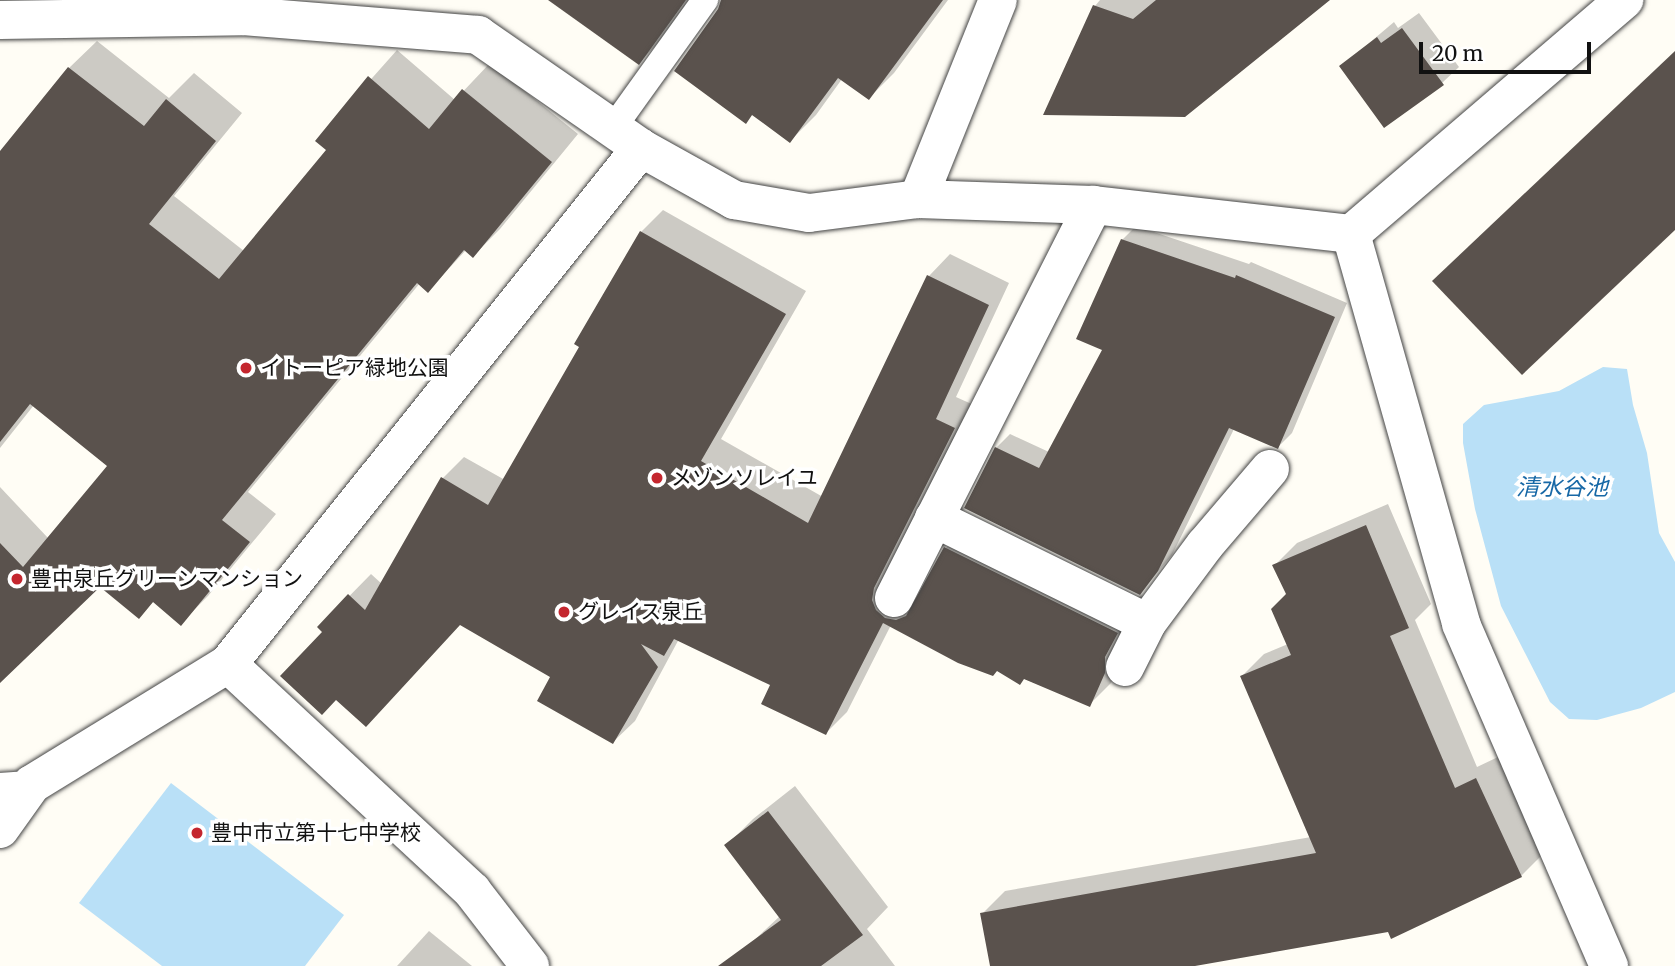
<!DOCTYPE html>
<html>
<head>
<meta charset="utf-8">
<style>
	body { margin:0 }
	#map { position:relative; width:1675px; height:966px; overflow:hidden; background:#fffdf5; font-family:Merriweather,"Noto Sans JP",serif }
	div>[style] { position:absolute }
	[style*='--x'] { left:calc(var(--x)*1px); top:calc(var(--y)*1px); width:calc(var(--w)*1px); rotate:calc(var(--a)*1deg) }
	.water>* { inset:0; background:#b9e0f7 }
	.shadow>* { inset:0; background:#0003 }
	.building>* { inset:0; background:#5a524d }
	.roads { filter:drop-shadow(0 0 2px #444) drop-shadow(0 0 2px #444) }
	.service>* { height:26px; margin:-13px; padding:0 13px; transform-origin:13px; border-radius:13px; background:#fff }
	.minor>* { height:38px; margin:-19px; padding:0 19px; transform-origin:19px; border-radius:19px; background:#fff }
	.dots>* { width:19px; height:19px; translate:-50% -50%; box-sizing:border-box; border:4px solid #fff; border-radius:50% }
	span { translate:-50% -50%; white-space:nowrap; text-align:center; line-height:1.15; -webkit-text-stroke:7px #fff; paint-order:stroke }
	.poi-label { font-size:21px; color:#111 }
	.left { translate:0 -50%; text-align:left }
	.water-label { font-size:23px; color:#1768a6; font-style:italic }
	.scale { position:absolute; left:1419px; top:42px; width:172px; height:32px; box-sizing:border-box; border:4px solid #111; border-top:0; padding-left:9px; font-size:21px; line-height:24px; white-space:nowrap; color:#111; -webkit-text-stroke:5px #fff; paint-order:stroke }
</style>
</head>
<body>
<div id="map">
	<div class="water">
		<i style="clip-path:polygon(1603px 367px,1627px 369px,1633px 405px,1647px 453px,1659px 533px,1675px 562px,1675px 692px,1641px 708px,1597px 720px,1569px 719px,1550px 702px,1501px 606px,1475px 509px,1463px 443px,1463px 424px,1484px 405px,1559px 391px)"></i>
		<i style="clip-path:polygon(171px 783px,344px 915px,305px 966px,162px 966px,79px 903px)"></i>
	</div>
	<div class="shadow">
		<i style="clip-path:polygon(551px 0,691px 0,664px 37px,639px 63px)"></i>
		<i style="clip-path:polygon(721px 0,948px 0,894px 73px,869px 98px,842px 79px,816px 115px,790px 141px,753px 114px,745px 122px,720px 9px)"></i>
		<i style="clip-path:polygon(1100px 0,1327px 0,1046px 113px,1095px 6px)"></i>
		<i style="clip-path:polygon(1419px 13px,1459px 67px,1442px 83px,1342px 66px,1394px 22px,1398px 28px)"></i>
		<i style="clip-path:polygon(97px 41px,169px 98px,194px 73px,242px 113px,174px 196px,244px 251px,329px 150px,317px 140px,397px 50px,455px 100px,490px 63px,578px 134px,500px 229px,473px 256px,466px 250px,428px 291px,420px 283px,248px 492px,276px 514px,208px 596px,181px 623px,154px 601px,139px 617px,100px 585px,0 680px,0 487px,48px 538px,109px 465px,34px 405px,0 448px,0 154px,69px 68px)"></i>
		<i style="clip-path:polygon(663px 210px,806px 291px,721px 439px,823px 497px,929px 276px,950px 254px,1009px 283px,956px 397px,976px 406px,907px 597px,918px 599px,946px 548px,967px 527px,1138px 611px,1111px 683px,1089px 705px,891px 625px,847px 712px,826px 733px,772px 684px,679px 639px,635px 721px,613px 742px,553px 676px,461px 624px,337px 698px,325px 632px,319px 627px,371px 574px,382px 584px,442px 479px,464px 457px,505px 480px,582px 346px,641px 232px)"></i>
		<i style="clip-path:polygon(1136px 226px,1249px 264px,1251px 262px,1347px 303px,1292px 433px,1278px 447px,1234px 429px,1172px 555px,1140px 593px,996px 448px,1010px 434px,1049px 452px,1105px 349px,1122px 240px)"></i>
		<i style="clip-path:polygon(1388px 504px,1431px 604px,1415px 620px,1477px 767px,1498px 757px,1544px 853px,1521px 876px,1389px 930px,1185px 966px,991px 966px,982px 914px,1005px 891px,1311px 837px,1242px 676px,1264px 654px,1288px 644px,1288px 595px,1275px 565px,1297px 543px)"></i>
		<i style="clip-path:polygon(795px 786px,888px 907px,867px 929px,895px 966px,767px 966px,750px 944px,780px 916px,727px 845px,753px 819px)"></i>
		<i style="clip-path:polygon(429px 931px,472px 966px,397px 966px)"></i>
	</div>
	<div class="building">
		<i style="clip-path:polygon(548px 0,686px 0,639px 65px)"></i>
		<i style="clip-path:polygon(721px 0,943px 0,869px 100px,838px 78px,790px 143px,752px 115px,746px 124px,674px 71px,718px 9px)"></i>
		<i style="clip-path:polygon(1156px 0,1330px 0,1185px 117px,1043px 115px,1093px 5px,1133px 19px)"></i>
		<i style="clip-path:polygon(1402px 28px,1444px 85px,1384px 128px,1339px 66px,1377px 37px,1381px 43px)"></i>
		<i style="clip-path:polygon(1675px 51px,1675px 230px,1522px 375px,1432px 281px)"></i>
		<i style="clip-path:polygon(68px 67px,144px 126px,166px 99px,216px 141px,149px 224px,219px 279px,326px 150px,315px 141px,368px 76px,429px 129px,462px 89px,552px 162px,473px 258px,464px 250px,428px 293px,417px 283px,222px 520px,250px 542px,181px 626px,153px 602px,139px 619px,100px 587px,0 683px,0 543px,23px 567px,107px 466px,30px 404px,0 442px,0 151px)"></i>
		<i style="clip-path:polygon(640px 231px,786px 314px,701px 461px,808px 523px,927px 275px,989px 305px,936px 419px,955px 428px,874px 588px,872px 600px,876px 610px,885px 618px,896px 620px,906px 616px,944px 547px,1118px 633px,1105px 657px,1105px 673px,1090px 707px,1024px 679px,1020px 685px,997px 671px,993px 676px,958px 663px,883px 623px,826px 735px,761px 704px,770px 685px,674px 639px,664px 656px,641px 644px,658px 667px,613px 744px,537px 701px,550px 677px,460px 625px,366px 727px,336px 700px,322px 715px,280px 676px,322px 632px,317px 627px,348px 594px,365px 610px,441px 477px,488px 505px,579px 347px,574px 344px)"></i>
		<i style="clip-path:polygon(1121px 239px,1235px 278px,1236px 275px,1335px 317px,1278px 449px,1229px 428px,1158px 571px,1140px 595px,964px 508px,995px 447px,1039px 468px,1102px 350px,1076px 339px)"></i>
		<i style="clip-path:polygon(1366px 525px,1409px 628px,1390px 636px,1455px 788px,1476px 778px,1522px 877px,1391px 939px,1388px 932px,1195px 966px,990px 966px,980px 913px,1316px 853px,1240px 676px,1291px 655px,1271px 609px,1286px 594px,1272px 565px)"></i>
		<i style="clip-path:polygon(768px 811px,863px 935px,821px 966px,718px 966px,781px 920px,724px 845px)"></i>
	</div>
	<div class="roads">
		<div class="service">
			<i style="--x:613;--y:128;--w:158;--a:-54.3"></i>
			<i style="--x:0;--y:786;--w:32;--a:-4"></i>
		</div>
		<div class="minor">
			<i style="--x:0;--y:20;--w:243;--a:-0.9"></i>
			<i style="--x:243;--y:16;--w:236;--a:4.6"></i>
			<i style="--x:478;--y:35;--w:198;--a:34.7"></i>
			<i style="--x:641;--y:148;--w:107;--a:29.2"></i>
			<i style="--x:734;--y:200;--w:76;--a:9.8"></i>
			<i style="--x:809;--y:213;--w:110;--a:-7.3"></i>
			<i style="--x:918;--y:199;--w:175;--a:2"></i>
			<i style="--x:1093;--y:205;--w:260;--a:6.4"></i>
			<i style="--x:1351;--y:234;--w:360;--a:-40.6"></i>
			<i style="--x:918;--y:199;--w:214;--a:-68.1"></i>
			<i style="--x:1351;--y:234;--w:405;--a:74.2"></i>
			<i style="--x:1461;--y:624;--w:373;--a:66.6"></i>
			<i style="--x:934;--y:518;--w:237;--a:26.2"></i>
			<i style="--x:894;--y:598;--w:441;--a:-63.1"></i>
			<i style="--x:228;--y:664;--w:333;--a:42.9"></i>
			<i style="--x:472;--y:891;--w:95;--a:52.3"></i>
			<i style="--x:1125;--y:667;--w:49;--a:-63.4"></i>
			<i style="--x:1147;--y:623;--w:97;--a:-53.4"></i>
			<i style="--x:1205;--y:545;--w:100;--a:-49.5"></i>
			<i style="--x:0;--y:829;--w:55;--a:-54.6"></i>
			<i style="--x:32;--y:784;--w:230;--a:-31.5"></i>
			<i style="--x:228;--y:664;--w:661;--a:-51.33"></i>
		</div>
	</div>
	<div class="dots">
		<i style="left:246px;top:368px;background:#c4262e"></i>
		<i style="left:657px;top:478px;background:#c4262e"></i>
		<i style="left:17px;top:579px;background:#c4262e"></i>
		<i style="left:564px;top:612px;background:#c4262e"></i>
		<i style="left:197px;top:833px;background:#c4262e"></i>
	</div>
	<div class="poi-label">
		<span class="left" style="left:260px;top:368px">イトーピア緑地公園</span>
		<span class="left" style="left:671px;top:478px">メゾンソレイユ</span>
		<span class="left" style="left:31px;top:579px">豊中泉丘グリーンマンション</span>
		<span class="left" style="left:578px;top:612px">グレイス泉丘</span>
		<span class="left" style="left:211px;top:833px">豊中市立第十七中学校</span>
	</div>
	<div class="water-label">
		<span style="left:1562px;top:487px">清水谷池</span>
	</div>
	<div class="scale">20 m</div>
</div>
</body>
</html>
